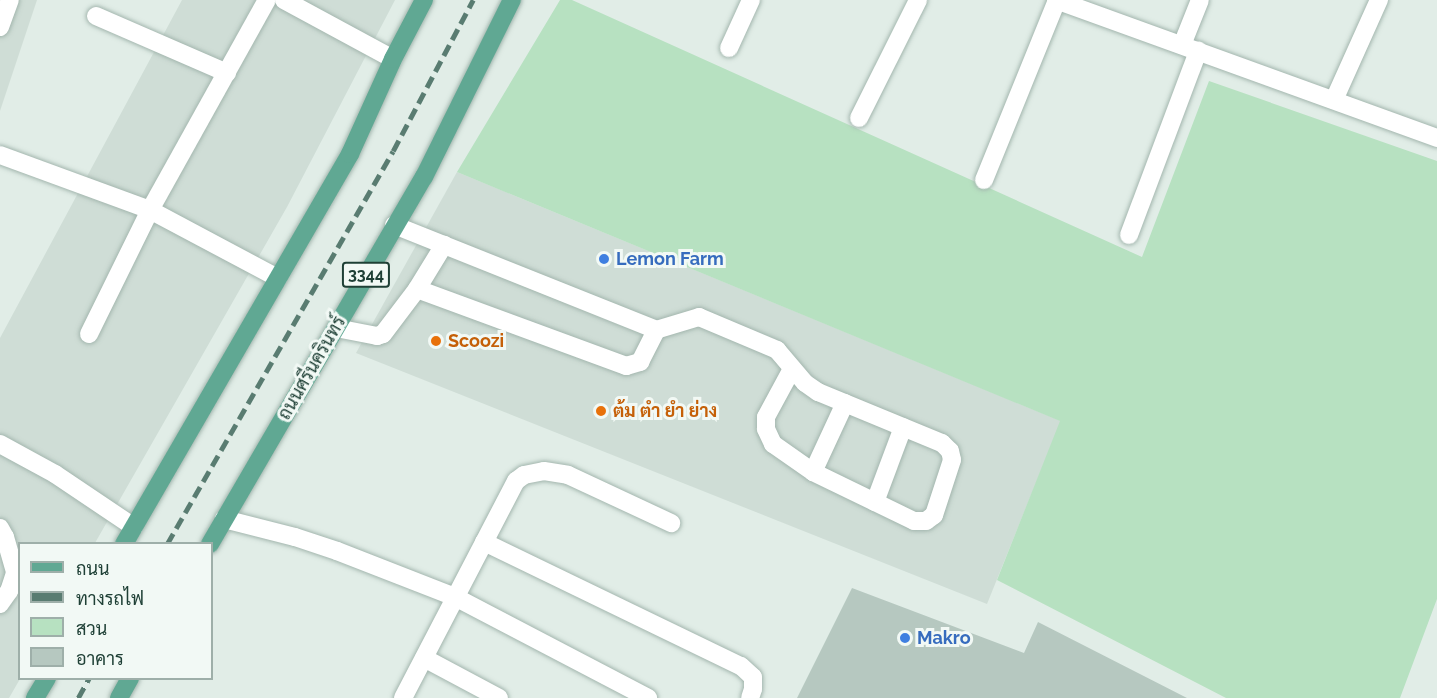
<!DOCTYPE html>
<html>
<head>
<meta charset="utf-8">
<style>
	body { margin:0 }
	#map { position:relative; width:1437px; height:698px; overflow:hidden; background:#e1ede7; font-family:Raleway,Sarabun,sans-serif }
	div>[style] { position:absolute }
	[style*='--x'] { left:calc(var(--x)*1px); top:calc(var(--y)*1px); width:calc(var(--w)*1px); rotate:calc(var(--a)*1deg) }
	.built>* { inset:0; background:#cfddd6 }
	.green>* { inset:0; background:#b7e1c1 }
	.building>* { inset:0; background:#b6c8c0 }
	.roads { filter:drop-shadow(0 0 2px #a3b6ae) drop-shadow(0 0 2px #a3b6ae) }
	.minor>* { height:18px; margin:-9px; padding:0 9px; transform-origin:9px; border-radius:9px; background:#fff }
	.major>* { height:18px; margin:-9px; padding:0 9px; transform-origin:9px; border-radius:9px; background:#60a893 }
	.rail>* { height:4.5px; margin-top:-2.25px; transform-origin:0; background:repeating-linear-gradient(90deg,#597c71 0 12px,transparent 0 18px) }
	.dots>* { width:16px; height:16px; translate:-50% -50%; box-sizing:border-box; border:3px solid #f2f9f5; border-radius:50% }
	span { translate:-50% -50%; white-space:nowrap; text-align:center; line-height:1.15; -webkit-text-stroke:6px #f2f9f5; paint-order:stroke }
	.shield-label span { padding:2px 4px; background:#f2f9f5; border:2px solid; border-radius:4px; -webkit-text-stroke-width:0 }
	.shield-label { font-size:16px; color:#1f4036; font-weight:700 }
	.shop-label { font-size:18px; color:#366cbe; font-weight:700 }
	.left { translate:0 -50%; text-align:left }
	.food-label { font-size:18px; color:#c56008; font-weight:700 }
	.street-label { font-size:18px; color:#1f4036 }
	.legend { position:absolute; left:18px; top:542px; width:195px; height:138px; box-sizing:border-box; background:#f2f9f5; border:2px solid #9eafa9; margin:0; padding:8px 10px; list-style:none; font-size:18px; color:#1f4036 }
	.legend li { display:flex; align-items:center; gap:12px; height:30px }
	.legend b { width:30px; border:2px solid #9eafa9 }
</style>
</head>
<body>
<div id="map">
	<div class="built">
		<i style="clip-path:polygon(0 0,37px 0,0 111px)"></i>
		<i style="clip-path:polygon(182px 0,395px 0,287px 207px,95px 543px,20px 544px,20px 679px,9px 698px,0 698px,0 338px)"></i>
		<i style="clip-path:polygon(457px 172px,1061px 421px,987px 604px,356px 353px)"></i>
	</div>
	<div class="green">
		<i style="clip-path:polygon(560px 0,572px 0,1142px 257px,1209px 81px,1437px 161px,1437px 599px,1400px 698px,1226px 698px,997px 580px,1060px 421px,457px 172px)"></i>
	</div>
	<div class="building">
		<i style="clip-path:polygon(852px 588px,1024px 653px,1038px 622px,1187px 698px,797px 698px)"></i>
	</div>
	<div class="roads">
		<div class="minor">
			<i style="--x:284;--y:0;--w:124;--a:28.4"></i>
			<i style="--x:1056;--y:0;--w:405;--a:19.9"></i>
			<i style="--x:96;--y:16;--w:143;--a:23.5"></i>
			<i style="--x:0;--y:27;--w:29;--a:-70"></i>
			<i style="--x:1182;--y:45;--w:48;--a:-68.2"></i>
			<i style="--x:729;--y:48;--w:53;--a:-65.4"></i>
			<i style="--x:1334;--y:100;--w:110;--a:-65.8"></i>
			<i style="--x:859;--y:118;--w:132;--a:-63.4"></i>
			<i style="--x:0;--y:155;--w:160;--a:20.1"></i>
			<i style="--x:150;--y:210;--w:145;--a:28"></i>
			<i style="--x:984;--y:180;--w:194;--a:-67.9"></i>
			<i style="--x:394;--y:225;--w:282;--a:21.8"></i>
			<i style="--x:656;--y:330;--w:45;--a:-16.8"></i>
			<i style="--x:699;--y:317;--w:85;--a:22.9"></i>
			<i style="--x:777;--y:350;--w:43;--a:49.7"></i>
			<i style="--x:805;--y:383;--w:16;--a:35"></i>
			<i style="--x:818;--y:392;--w:134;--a:22.4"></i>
			<i style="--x:942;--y:443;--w:11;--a:45"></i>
			<i style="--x:950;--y:451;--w:9;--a:77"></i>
			<i style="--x:952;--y:460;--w:58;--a:108.1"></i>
			<i style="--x:934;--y:515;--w:10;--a:143"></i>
			<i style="--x:926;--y:521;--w:12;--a:180"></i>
			<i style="--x:914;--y:521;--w:112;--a:-154.1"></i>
			<i style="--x:813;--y:472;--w:49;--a:-145"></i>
			<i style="--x:773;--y:444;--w:17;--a:-115"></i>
			<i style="--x:766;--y:429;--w:12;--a:-90"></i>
			<i style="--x:766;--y:417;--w:55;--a:-61.6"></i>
			<i style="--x:1129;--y:235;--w:197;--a:-69.4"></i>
			<i style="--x:417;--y:289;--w:52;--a:-58.5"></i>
			<i style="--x:336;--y:328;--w:42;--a:11"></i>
			<i style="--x:377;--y:336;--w:6;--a:-18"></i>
			<i style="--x:383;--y:334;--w:56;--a:-52.9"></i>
			<i style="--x:417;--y:289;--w:223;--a:20.2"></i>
			<i style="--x:626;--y:366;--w:15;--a:-16"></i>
			<i style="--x:640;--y:362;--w:36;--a:-63"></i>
			<i style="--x:89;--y:334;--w:138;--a:-63.8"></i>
			<i style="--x:150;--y:210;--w:240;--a:-60.9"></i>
			<i style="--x:0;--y:444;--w:63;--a:28.6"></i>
			<i style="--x:55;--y:474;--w:95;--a:33.9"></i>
			<i style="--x:813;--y:472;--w:76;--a:-65.1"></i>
			<i style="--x:875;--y:502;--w:80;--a:-69.5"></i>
			<i style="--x:224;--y:519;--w:73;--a:14.2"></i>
			<i style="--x:295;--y:537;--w:44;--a:18.4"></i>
			<i style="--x:337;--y:551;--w:127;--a:21.3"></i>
			<i style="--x:455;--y:597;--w:218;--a:27.6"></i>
			<i style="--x:0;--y:528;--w:10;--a:61"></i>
			<i style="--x:5;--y:537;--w:37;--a:74"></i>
			<i style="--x:15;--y:573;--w:19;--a:108"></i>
			<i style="--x:9;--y:591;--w:16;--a:125"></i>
			<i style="--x:484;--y:542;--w:285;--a:25.8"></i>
			<i style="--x:741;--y:666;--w:16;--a:43"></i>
			<i style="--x:753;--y:677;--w:12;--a:90"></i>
			<i style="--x:753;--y:689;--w:9;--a:108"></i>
			<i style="--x:424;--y:658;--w:85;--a:28.1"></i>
			<i style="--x:403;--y:698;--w:245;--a:-62.5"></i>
			<i style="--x:516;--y:481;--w:10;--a:-37"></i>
			<i style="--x:524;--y:475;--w:20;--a:-11"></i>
			<i style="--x:544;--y:471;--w:24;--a:9"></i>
			<i style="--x:568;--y:475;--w:114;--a:25"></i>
		</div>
		<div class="major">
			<i style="--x:124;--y:544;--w:451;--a:-59.9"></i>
			<i style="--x:350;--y:154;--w:104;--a:-65.6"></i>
			<i style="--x:393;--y:59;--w:67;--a:-62.3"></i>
			<i style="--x:210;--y:544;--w:425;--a:-59.8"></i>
			<i style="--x:424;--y:177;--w:198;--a:-63.6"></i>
			<i style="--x:35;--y:698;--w:23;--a:-59"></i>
			<i style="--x:119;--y:698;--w:23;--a:-61"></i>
		</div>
	</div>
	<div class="rail">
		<i style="--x:167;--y:544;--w:453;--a:-60.1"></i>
		<i style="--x:393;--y:151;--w:171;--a:-62.1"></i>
		<i style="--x:78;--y:698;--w:23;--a:-61"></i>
	</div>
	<div class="dots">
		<i style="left:604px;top:259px;background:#3f7fe0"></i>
		<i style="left:436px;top:341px;background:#e8710a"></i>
		<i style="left:601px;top:411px;background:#e8710a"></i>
		<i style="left:905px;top:638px;background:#3f7fe0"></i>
	</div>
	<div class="shield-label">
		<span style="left:366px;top:275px">3344</span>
	</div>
	<div class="shop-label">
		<span class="left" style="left:616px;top:259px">Lemon Farm</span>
		<span class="left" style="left:917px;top:638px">Makro</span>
	</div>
	<div class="food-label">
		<span class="left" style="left:448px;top:341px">Scoozi</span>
		<span class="left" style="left:613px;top:411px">ต้ม ตำ ยำ ย่าง</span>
	</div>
	<div class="street-label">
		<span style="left:312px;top:368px;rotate:-60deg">ถนนศรีนครินทร์</span>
	</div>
	<ul class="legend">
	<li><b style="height:8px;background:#60a893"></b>ถนน</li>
	<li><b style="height:8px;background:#597c71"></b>ทางรถไฟ</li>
	<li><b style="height:16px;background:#b7e1c1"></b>สวน</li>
	<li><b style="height:16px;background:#b6c8c0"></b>อาคาร</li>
	</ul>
</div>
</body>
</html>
